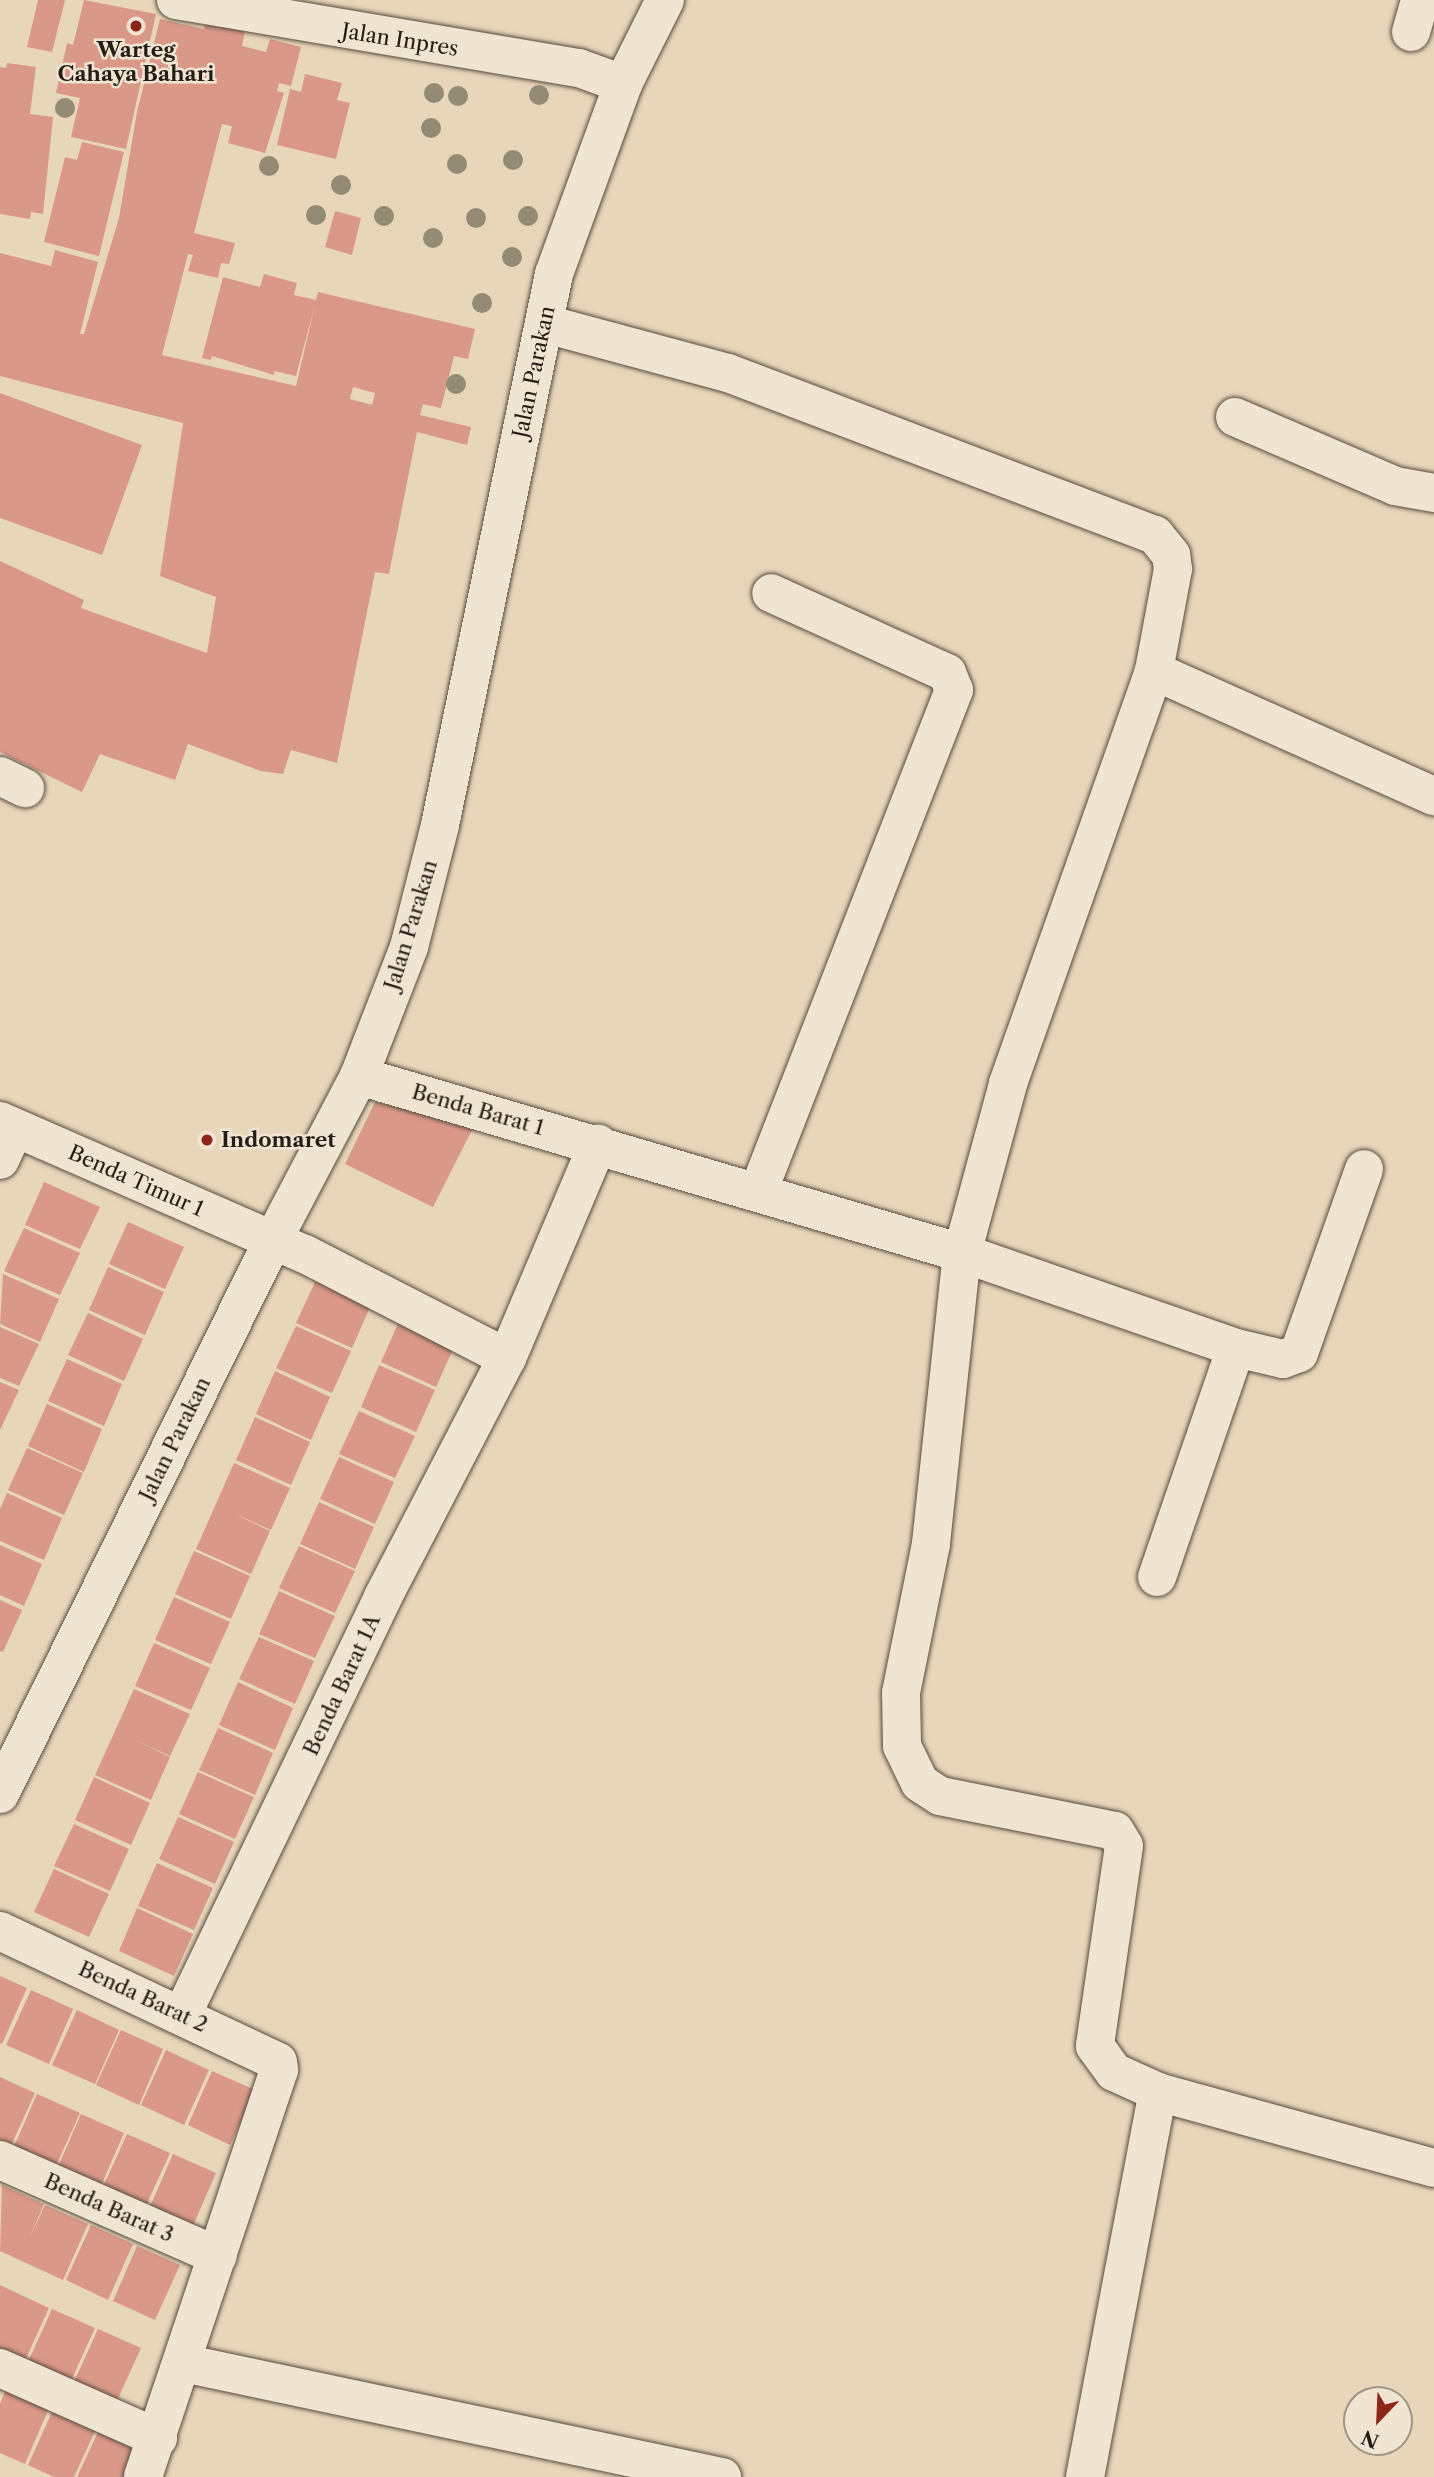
<!DOCTYPE html>
<html>
<head>
<meta charset="utf-8">
<style>
	body { margin:0 }
	#map { position:relative; width:1434px; height:2477px; overflow:hidden; background:#e8d6ba; font-family:"Libre Caslon Text",serif }
	div>[style] { position:absolute }
	[style*='--x'] { left:calc(var(--x)*1px); top:calc(var(--y)*1px); width:calc(var(--w)*1px); rotate:calc(var(--a)*1deg) }
	.building>* { inset:0; background:#da9889 }
	.roads { filter:drop-shadow(0 0 2px #564b3e) drop-shadow(0 0 2px #564b3e) }
	.minor>* { height:38px; margin:-19px; padding:0 19px; transform-origin:19px; border-radius:19px; background:#f0e4d2 }
	.tertiary>* { height:38px; margin:-19px; padding:0 19px; transform-origin:19px; border-radius:19px; background:#f0e4d2 }
	.trees>* { width:20px; height:20px; margin:-10px; border-radius:50%; background:#948b74 }
	.dots>* { width:19px; height:19px; translate:-50% -50%; box-sizing:border-box; border:4px solid #f0e4d2; border-radius:50% }
	span { translate:-50% -50%; white-space:nowrap; text-align:center; line-height:1.15; -webkit-text-stroke:5px #f0e4d2; paint-order:stroke }
	.street-label { font-size:21px; color:#261d14 }
	.poi-label { font-size:21px; color:#261d14; font-weight:700 }
	.left { translate:0 -50%; text-align:left }
	.north { position:absolute; left:1343px; top:2386px; width:70px; height:70px; box-sizing:border-box; background:#f0e4d2; border:2px solid #9f9486; border-radius:50%; rotate:203deg; font-size:19px; font-weight:700; line-height:28px; text-align:center; color:#261d14 }
	.north::after { content:''; display:block; margin:auto; width:24px; height:32px; background:#8f2418; clip-path:polygon(50% 0,100% 100%,50% 72%,0 100%) }
</style>
</head>
<body>
<div id="map">
	<div class="building">
		<i style="clip-path:polygon(38px 0,65px 0,52px 52px,27px 47px)"></i>
		<i style="clip-path:polygon(84px 0,156px 14px,126px 149px,71px 137px,80px 98px,56px 93px,67px 43px,73px 45px)"></i>
		<i style="clip-path:polygon(evenodd,206px 18px,246px 26px,242px 46px,266px 52px,270px 39px,301px 47px,291px 86px,279px 83px,277px 91px,284px 93px,265px 153px,228px 143px,232px 126px,222px 124px,194px 233px,235px 243px,229px 264px,221px 263px,218px 278px,188px 271px,193px 255px,188px 254px,162px 355px,296px 386px,315px 305px,296px 376px,274px 371px,274px 375px,212px 356px,211px 360px,202px 358px,223px 277px,260px 287px,264px 274px,297px 283px,294px 295px,316px 300px,318px 292px,475px 329px,468px 359px,454px 356px,441px 408px,423px 404px,420px 415px,471px 427px,467px 445px,417px 432px,389px 574px,375px 572px,337px 763px,291px 750px,283px 774px,261px 771px,188px 744px,175px 780px,100px 754px,82px 792px,0 752px,0 561px,84px 600px,81px 608px,207px 653px,216px 597px,160px 576px,183px 423px,0 376px,0 253px,51px 266px,55px 250px,98px 262px,80px 334px,84px 334px,119px 218px,137px 112px,160px 19px,204px 29px,206px 18px,353px 387px,375px 393px,372px 405px,350px 399px,353px 387px)"></i>
		<i style="clip-path:polygon(7px 63px,36px 67px,30px 114px,53px 117px,43px 214px,31px 212px,30px 219px,0 214px,0 67px,6px 68px)"></i>
		<i style="clip-path:polygon(305px 74px,342px 83px,337px 100px,350px 103px,336px 159px,277px 145px,290px 89px,301px 92px)"></i>
		<i style="clip-path:polygon(82px 142px,124px 152px,99px 256px,44px 242px,65px 157px,77px 160px)"></i>
		<i style="clip-path:polygon(335px 211px,361px 218px,352px 255px,325px 247px)"></i>
		<i style="clip-path:polygon(0 393px,142px 445px,102px 555px,0 518px)"></i>
		<i style="clip-path:polygon(375px 1102px,474px 1126px,433px 1207px,345px 1164px)"></i>
		<i style="clip-path:polygon(44px 1182px,100px 1207px,80px 1249px,25px 1225px)"></i>
		<i style="clip-path:polygon(128px 1222px,184px 1247px,165px 1289px,109px 1264px)"></i>
		<i style="clip-path:polygon(24px 1228px,80px 1253px,60px 1295px,4px 1271px)"></i>
		<i style="clip-path:polygon(108px 1267px,164px 1292px,145px 1335px,89px 1310px)"></i>
		<i style="clip-path:polygon(3px 1274px,59px 1299px,40px 1342px,0 1324px)"></i>
		<i style="clip-path:polygon(316px 1280px,371px 1305px,352px 1348px,296px 1323px)"></i>
		<i style="clip-path:polygon(88px 1313px,143px 1339px,124px 1381px,68px 1355px)"></i>
		<i style="clip-path:polygon(400px 1319px,455px 1345px,436px 1387px,381px 1362px)"></i>
		<i style="clip-path:polygon(296px 1326px,351px 1351px,332px 1393px,276px 1368px)"></i>
		<i style="clip-path:polygon(0 1327px,39px 1344px,19px 1386px,0 1378px)"></i>
		<i style="clip-path:polygon(67px 1359px,122px 1384px,104px 1426px,48px 1401px)"></i>
		<i style="clip-path:polygon(379px 1365px,435px 1390px,416px 1432px,361px 1407px)"></i>
		<i style="clip-path:polygon(275px 1371px,330px 1397px,311px 1440px,256px 1414px)"></i>
		<i style="clip-path:polygon(0 1382px,19px 1390px,0 1430px)"></i>
		<i style="clip-path:polygon(47px 1404px,102px 1429px,84px 1472px,28px 1446px)"></i>
		<i style="clip-path:polygon(359px 1411px,415px 1436px,395px 1478px,339px 1454px)"></i>
		<i style="clip-path:polygon(255px 1417px,310px 1442px,291px 1485px,236px 1460px)"></i>
		<i style="clip-path:polygon(27px 1448px,83px 1473px,64px 1515px,8px 1490px)"></i>
		<i style="clip-path:polygon(339px 1457px,394px 1482px,375px 1524px,320px 1499px)"></i>
		<i style="clip-path:polygon(234px 1463px,290px 1488px,271px 1530px,235px 1514px,270px 1531px,251px 1574px,196px 1549px)"></i>
		<i style="clip-path:polygon(7px 1493px,62px 1518px,44px 1560px,0 1541px,0 1509px)"></i>
		<i style="clip-path:polygon(319px 1502px,374px 1527px,355px 1569px,300px 1544px)"></i>
		<i style="clip-path:polygon(0 1545px,42px 1564px,24px 1606px,0 1595px)"></i>
		<i style="clip-path:polygon(299px 1546px,355px 1571px,335px 1613px,279px 1588px)"></i>
		<i style="clip-path:polygon(194px 1551px,250px 1576px,231px 1619px,175px 1594px)"></i>
		<i style="clip-path:polygon(279px 1591px,335px 1616px,315px 1658px,259px 1634px)"></i>
		<i style="clip-path:polygon(174px 1597px,230px 1622px,211px 1664px,155px 1640px)"></i>
		<i style="clip-path:polygon(0 1600px,22px 1610px,3px 1652px,0 1651px)"></i>
		<i style="clip-path:polygon(259px 1637px,314px 1661px,295px 1704px,239px 1679px)"></i>
		<i style="clip-path:polygon(154px 1643px,210px 1668px,191px 1710px,135px 1686px)"></i>
		<i style="clip-path:polygon(238px 1682px,293px 1708px,275px 1750px,219px 1725px)"></i>
		<i style="clip-path:polygon(134px 1689px,190px 1714px,170px 1756px,135px 1740px,170px 1757px,151px 1800px,95px 1775px)"></i>
		<i style="clip-path:polygon(218px 1728px,273px 1753px,255px 1795px,199px 1770px)"></i>
		<i style="clip-path:polygon(198px 1772px,254px 1797px,235px 1839px,179px 1814px)"></i>
		<i style="clip-path:polygon(94px 1777px,150px 1803px,131px 1845px,75px 1820px)"></i>
		<i style="clip-path:polygon(178px 1817px,234px 1842px,215px 1884px,159px 1859px)"></i>
		<i style="clip-path:polygon(74px 1824px,129px 1849px,110px 1891px,54px 1866px)"></i>
		<i style="clip-path:polygon(157px 1863px,213px 1888px,194px 1930px,138px 1906px)"></i>
		<i style="clip-path:polygon(54px 1869px,109px 1894px,89px 1937px,34px 1912px)"></i>
		<i style="clip-path:polygon(137px 1908px,193px 1934px,174px 1976px,119px 1951px)"></i>
		<i style="clip-path:polygon(0 1976px,27px 1988px,2px 2044px,0 2043px)"></i>
		<i style="clip-path:polygon(31px 1990px,73px 2009px,49px 2064px,6px 2045px)"></i>
		<i style="clip-path:polygon(77px 2010px,119px 2030px,95px 2084px,52px 2065px)"></i>
		<i style="clip-path:polygon(121px 2030px,163px 2049px,139px 2105px,96px 2085px)"></i>
		<i style="clip-path:polygon(166px 2050px,209px 2070px,184px 2125px,141px 2105px)"></i>
		<i style="clip-path:polygon(212px 2071px,255px 2090px,230px 2145px,188px 2125px)"></i>
		<i style="clip-path:polygon(0 2077px,35px 2093px,10px 2148px,0 2144px)"></i>
		<i style="clip-path:polygon(37px 2094px,80px 2113px,55px 2168px,13px 2149px)"></i>
		<i style="clip-path:polygon(81px 2114px,124px 2133px,100px 2188px,57px 2169px)"></i>
		<i style="clip-path:polygon(127px 2134px,170px 2153px,145px 2208px,102px 2189px)"></i>
		<i style="clip-path:polygon(173px 2154px,216px 2173px,192px 2228px,149px 2209px)"></i>
		<i style="clip-path:polygon(2px 2185px,44px 2204px,29px 2239px,45px 2205px,88px 2224px,63px 2280px,0 2251px)"></i>
		<i style="clip-path:polygon(91px 2225px,133px 2244px,108px 2300px,66px 2280px)"></i>
		<i style="clip-path:polygon(137px 2246px,180px 2265px,155px 2320px,113px 2301px)"></i>
		<i style="clip-path:polygon(0 2285px,49px 2308px,24px 2363px,0 2352px)"></i>
		<i style="clip-path:polygon(52px 2309px,95px 2328px,70px 2383px,27px 2364px)"></i>
		<i style="clip-path:polygon(98px 2329px,141px 2348px,116px 2403px,73px 2384px)"></i>
		<i style="clip-path:polygon(6px 2389px,49px 2408px,25px 2464px,0 2453px,0 2404px)"></i>
		<i style="clip-path:polygon(53px 2410px,96px 2429px,74px 2477px,54px 2477px,28px 2465px)"></i>
		<i style="clip-path:polygon(99px 2430px,142px 2449px,129px 2477px,77px 2477px)"></i>
	</div>
	<div class="roads">
		<div class="minor">
			<i style="--x:176;--y:0;--w:409;--a:9.6"></i>
			<i style="--x:579;--y:68;--w:47;--a:20"></i>
			<i style="--x:1411;--y:32;--w:33;--a:-74"></i>
			<i style="--x:546;--y:324;--w:188;--a:15.1"></i>
			<i style="--x:728;--y:373;--w:457;--a:20.8"></i>
			<i style="--x:1155;--y:535;--w:26;--a:51"></i>
			<i style="--x:1171;--y:555;--w:14;--a:82"></i>
			<i style="--x:1173;--y:569;--w:104;--a:100.6"></i>
			<i style="--x:1154;--y:671;--w:307;--a:24.1"></i>
			<i style="--x:1235;--y:417;--w:174;--a:23.3"></i>
			<i style="--x:1395;--y:486;--w:40;--a:10"></i>
			<i style="--x:1154;--y:671;--w:438;--a:109.5"></i>
			<i style="--x:1008;--y:1084;--w:175;--a:105.2"></i>
			<i style="--x:962;--y:1253;--w:293;--a:96.1"></i>
			<i style="--x:931;--y:1544;--w:152;--a:101.4"></i>
			<i style="--x:901;--y:1693;--w:53;--a:88.9"></i>
			<i style="--x:902;--y:1746;--w:41;--a:64.1"></i>
			<i style="--x:920;--y:1783;--w:24;--a:33"></i>
			<i style="--x:940;--y:1796;--w:178;--a:11.3"></i>
			<i style="--x:1115;--y:1831;--w:17;--a:59"></i>
			<i style="--x:1124;--y:1846;--w:202;--a:98.3"></i>
			<i style="--x:1095;--y:2046;--w:32;--a:54"></i>
			<i style="--x:1114;--y:2072;--w:48;--a:24.4"></i>
			<i style="--x:1158;--y:2092;--w:286;--a:15.4"></i>
			<i style="--x:0;--y:776;--w:28;--a:26"></i>
			<i style="--x:359;--y:1076;--w:628;--a:16.36"></i>
			<i style="--x:962;--y:1253;--w:290;--a:19.1"></i>
			<i style="--x:1236;--y:1348;--w:48;--a:13.2"></i>
			<i style="--x:1283;--y:1359;--w:17;--a:-21"></i>
			<i style="--x:1299;--y:1353;--w:195;--a:-70.5"></i>
			<i style="--x:0;--y:1121;--w:333;--a:23.6"></i>
			<i style="--x:305;--y:1254;--w:227;--a:27.2"></i>
			<i style="--x:0;--y:1160;--w:35;--a:-65"></i>
			<i style="--x:758;--y:1192;--w:539;--a:-68.67"></i>
			<i style="--x:954;--y:690;--w:18;--a:-112"></i>
			<i style="--x:947;--y:673;--w:193;--a:-155.6"></i>
			<i style="--x:1157;--y:1577;--w:242;--a:-71"></i>
			<i style="--x:0;--y:1931;--w:307;--a:25.2"></i>
			<i style="--x:278;--y:2062;--w:8;--a:83"></i>
			<i style="--x:279;--y:2070;--w:429;--a:108.5"></i>
			<i style="--x:182;--y:2015;--w:464;--a:-64.3"></i>
			<i style="--x:383;--y:1597;--w:269;--a:-62.6"></i>
			<i style="--x:507;--y:1358;--w:233;--a:-67"></i>
			<i style="--x:0;--y:2160;--w:238;--a:23.8"></i>
			<i style="--x:183;--y:2363;--w:551;--a:11.94"></i>
			<i style="--x:0;--y:2368;--w:173;--a:23.9"></i>
			<i style="--x:1085;--y:2477;--w:392;--a:-79.3"></i>
		</div>
		<div class="tertiary">
			<i style="--x:0;--y:1794;--w:618;--a:-63.77"></i>
			<i style="--x:273;--y:1240;--w:185;--a:-62.3"></i>
			<i style="--x:359;--y:1076;--w:138;--a:-68.8"></i>
			<i style="--x:409;--y:947;--w:126;--a:-75.7"></i>
			<i style="--x:440;--y:825;--w:563;--a:-78.31"></i>
			<i style="--x:554;--y:274;--w:202;--a:-70"></i>
			<i style="--x:623;--y:84;--w:94;--a:-63.4"></i>
		</div>
	</div>
	<div class="trees">
		<i style="left:434px;top:93px"></i>
		<i style="left:539px;top:95px"></i>
		<i style="left:458px;top:96px"></i>
		<i style="left:65px;top:108px"></i>
		<i style="left:431px;top:128px"></i>
		<i style="left:513px;top:160px"></i>
		<i style="left:457px;top:164px"></i>
		<i style="left:269px;top:166px"></i>
		<i style="left:341px;top:185px"></i>
		<i style="left:316px;top:215px"></i>
		<i style="left:384px;top:216px"></i>
		<i style="left:528px;top:216px"></i>
		<i style="left:476px;top:218px"></i>
		<i style="left:433px;top:238px"></i>
		<i style="left:512px;top:257px"></i>
		<i style="left:482px;top:303px"></i>
		<i style="left:456px;top:384px"></i>
	</div>
	<div class="dots">
		<i style="left:136px;top:26px;background:#8f2418"></i>
		<i style="left:207px;top:1140px;background:#8f2418"></i>
	</div>
	<div class="street-label">
		<span style="left:400px;top:40px;rotate:9deg">Jalan Inpres</span>
		<span style="left:534px;top:372px;rotate:-78deg">Jalan Parakan</span>
		<span style="left:411px;top:925px;rotate:-73deg">Jalan Parakan</span>
		<span style="left:478px;top:1110px;rotate:16deg">Benda Barat 1</span>
		<span style="left:136px;top:1181px;rotate:24deg">Benda Timur 1</span>
		<span style="left:175px;top:1439px;rotate:-64deg">Jalan Parakan</span>
		<span style="left:342px;top:1685px;rotate:-65deg">Benda Barat 1A</span>
		<span style="left:143px;top:1997px;rotate:25deg">Benda Barat 2</span>
		<span style="left:109px;top:2208px;rotate:24deg">Benda Barat 3</span>
	</div>
	<div class="poi-label">
		<span style="left:136px;top:62px">Warteg<br>Cahaya Bahari</span>
		<span class="left" style="left:221px;top:1140px">Indomaret</span>
	</div>
	<div class="north">N</div>
</div>
</body>
</html>
